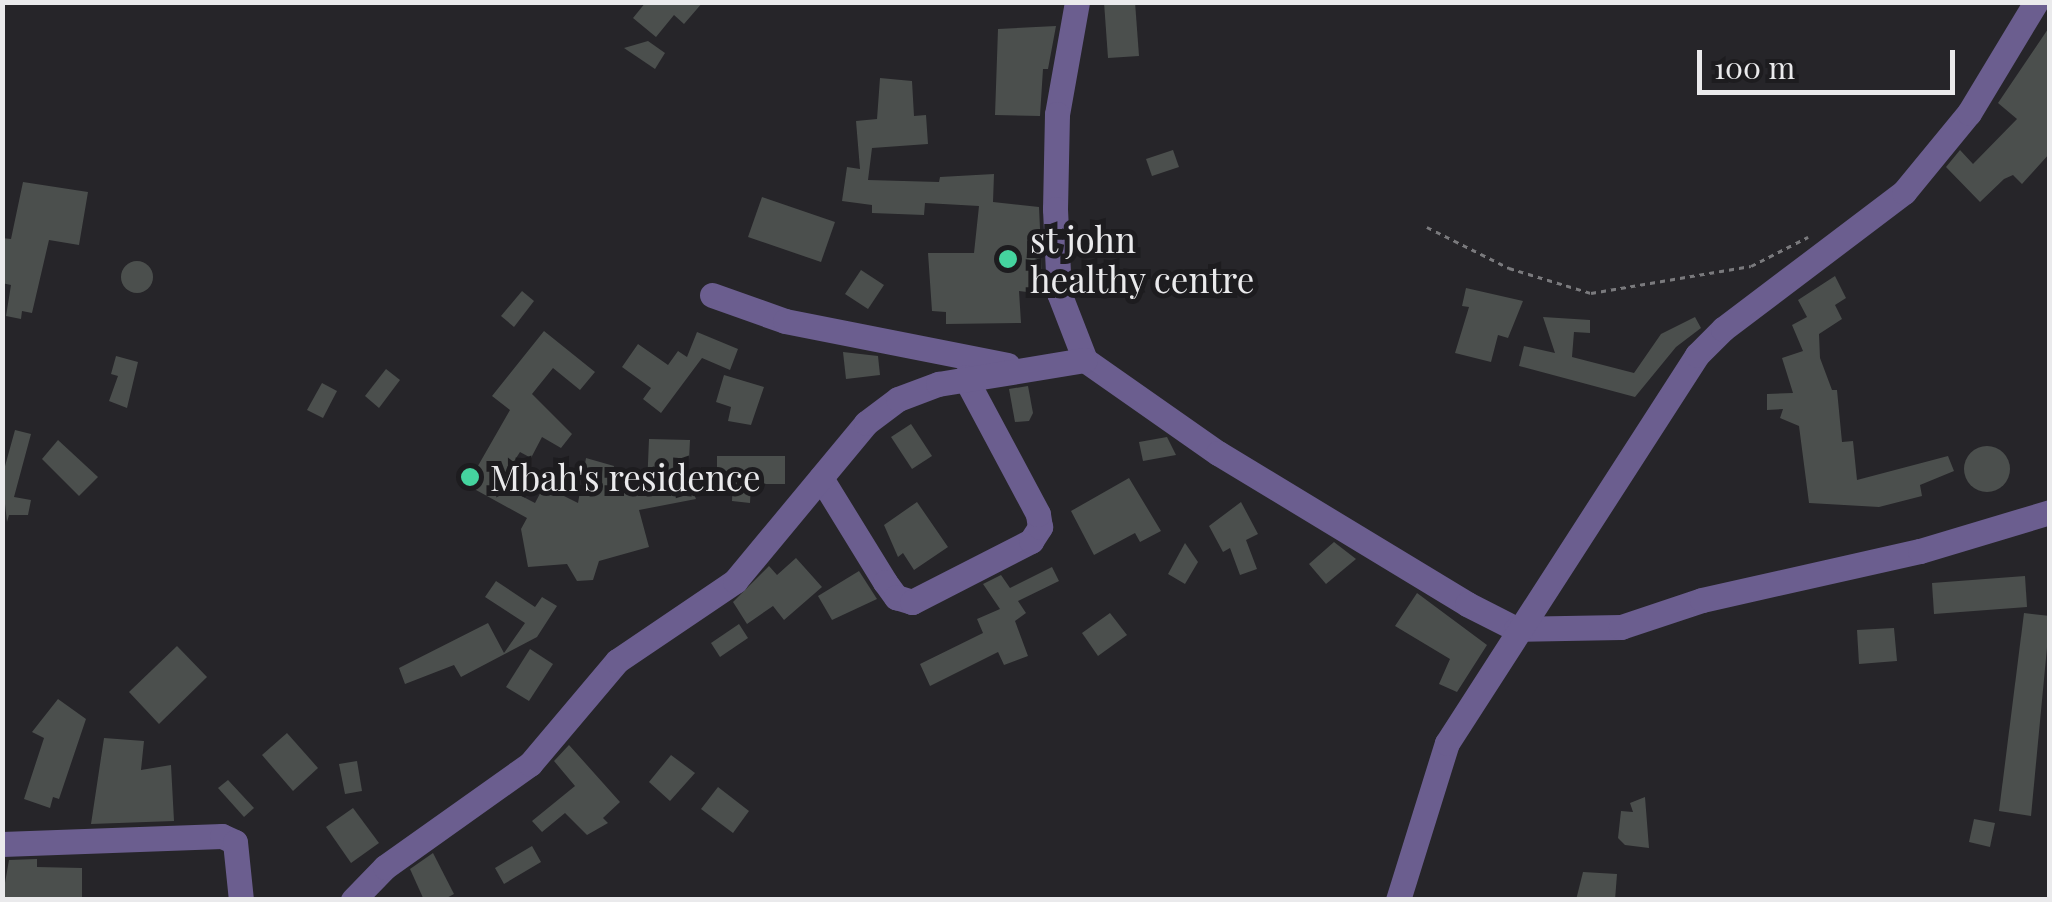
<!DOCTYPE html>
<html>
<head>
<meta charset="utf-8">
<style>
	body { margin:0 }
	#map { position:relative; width:2052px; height:902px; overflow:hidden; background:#262529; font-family:"Playfair Display",serif }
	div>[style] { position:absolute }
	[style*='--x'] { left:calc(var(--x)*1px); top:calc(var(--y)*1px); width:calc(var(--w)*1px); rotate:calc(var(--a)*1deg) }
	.building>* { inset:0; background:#4b4f4d }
	.round { border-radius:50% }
	.path>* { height:2.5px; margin-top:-1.25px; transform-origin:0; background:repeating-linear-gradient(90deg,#7a7a7d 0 5px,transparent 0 10px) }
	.minor>* { height:25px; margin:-12.5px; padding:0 12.5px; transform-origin:12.5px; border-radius:12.5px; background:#6b5e8f }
	.dots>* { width:28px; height:28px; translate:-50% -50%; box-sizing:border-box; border:5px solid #1d1c1f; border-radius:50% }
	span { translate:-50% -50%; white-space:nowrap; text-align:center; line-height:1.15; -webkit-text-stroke:10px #1d1c1f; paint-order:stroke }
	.poi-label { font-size:35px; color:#eaeaec }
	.left { translate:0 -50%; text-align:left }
	.frame { position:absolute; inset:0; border:5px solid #eaeaec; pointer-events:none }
	.scale { position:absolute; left:1697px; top:50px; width:258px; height:45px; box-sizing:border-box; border:5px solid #eaeaec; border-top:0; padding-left:12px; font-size:30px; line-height:35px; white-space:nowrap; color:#eaeaec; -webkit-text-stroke:8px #1d1c1f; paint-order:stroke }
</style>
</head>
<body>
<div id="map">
	<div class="building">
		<i style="clip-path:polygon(646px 2px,703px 2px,684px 24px,674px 15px,656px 37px,633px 18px)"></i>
		<i style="clip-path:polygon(1104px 2px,1135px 2px,1139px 56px,1108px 58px)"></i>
		<i style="clip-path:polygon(1056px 26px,1048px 69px,1043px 69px,1040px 116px,995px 115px,998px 29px)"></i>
		<i style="clip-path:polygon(2050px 26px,2050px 153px,2022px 184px,2013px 175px,2004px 179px,1980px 202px,1946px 167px,1960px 150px,1973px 164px,2017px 119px,1998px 103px)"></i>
		<i style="clip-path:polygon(648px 41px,665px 53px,655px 69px,624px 48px)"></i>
		<i style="clip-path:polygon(880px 78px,912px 81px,914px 116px,926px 115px,928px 144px,872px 148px,868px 180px,939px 182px,940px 177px,994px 174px,993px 202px,1039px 207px,1043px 294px,1019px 291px,1021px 323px,946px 324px,946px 312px,932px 311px,928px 253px,974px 253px,979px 206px,925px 203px,924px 215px,872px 213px,872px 205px,842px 201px,847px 167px,860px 169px,856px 121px,877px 119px)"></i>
		<i style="clip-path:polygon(1173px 150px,1179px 167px,1152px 176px,1146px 159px)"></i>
		<i style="clip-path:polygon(23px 182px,88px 192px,79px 245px,49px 240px,32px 313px,22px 311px,21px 319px,6px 316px,11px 285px,2px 283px,2px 238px,11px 239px)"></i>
		<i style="clip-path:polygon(762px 197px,835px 222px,821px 262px,748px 237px)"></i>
		<i class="round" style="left:121px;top:261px;width:32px;height:32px"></i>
		<i style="clip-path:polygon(861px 270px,884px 285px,868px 309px,845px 294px)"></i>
		<i style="clip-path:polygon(1835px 276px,1846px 298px,1835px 305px,1842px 319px,1819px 334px,1820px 358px,1832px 390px,1837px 390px,1842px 442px,1853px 441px,1857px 480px,1948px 456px,1954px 471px,1920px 485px,1922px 496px,1879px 507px,1809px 503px,1799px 426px,1780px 418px,1783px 409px,1767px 410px,1767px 394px,1793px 393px,1782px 358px,1803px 351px,1792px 325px,1807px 317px,1798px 300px)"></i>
		<i style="clip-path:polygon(1466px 288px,1523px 301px,1508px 338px,1498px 335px,1491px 362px,1455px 353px,1469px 307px,1462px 306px)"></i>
		<i style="clip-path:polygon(522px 291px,534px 301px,514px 327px,501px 316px)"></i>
		<i style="clip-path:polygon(1543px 317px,1590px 320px,1590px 333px,1574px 332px,1572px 357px,1634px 373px,1661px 334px,1695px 317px,1701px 328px,1676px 347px,1635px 397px,1519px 366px,1524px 346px,1555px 353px)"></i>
		<i style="clip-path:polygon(544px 331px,595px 372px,580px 390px,553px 368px,532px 394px,572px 434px,561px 448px,542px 437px,531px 458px,520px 452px,505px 475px,515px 481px,510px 490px,535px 503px,544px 486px,578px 503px,586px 458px,614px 466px,609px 495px,647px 487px,649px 439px,690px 440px,688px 480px,696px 499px,639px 510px,649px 547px,599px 561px,593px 580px,577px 581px,567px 564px,528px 567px,521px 529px,527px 518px,467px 485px,510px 410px,492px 396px)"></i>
		<i style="clip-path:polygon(697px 332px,738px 349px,730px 370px,702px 358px,661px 413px,643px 399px,651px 388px,622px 367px,638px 344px,668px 365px,678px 351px,687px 357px)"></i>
		<i style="clip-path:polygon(843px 352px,878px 356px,880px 375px,846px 379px)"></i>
		<i style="clip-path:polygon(116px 356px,138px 362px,127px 408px,109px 401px,118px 376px,111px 374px)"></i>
		<i style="clip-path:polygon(386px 369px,400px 380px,379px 408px,365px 396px)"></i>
		<i style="clip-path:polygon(724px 375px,764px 387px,751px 425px,728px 421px,731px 407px,716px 402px)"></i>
		<i style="clip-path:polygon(322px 383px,337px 391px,323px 418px,307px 410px)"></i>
		<i style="clip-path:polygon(1028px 386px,1033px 413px,1029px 421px,1015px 422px,1009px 389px)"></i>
		<i style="clip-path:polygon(911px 424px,932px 456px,912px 469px,891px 437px)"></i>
		<i style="clip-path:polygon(15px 430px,31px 434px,14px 497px,31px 500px,28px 515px,9px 515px,7px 522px,2px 477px)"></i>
		<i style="clip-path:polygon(1167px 437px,1176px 455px,1143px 461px,1139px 442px)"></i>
		<i style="clip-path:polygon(58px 440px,98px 477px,79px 496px,42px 459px)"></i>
		<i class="round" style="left:1964px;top:446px;width:46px;height:46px"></i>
		<i style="clip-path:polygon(717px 456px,785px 456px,785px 484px,751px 484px,750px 503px,732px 501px,733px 478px,717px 478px)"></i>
		<i style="clip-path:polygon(1129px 478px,1161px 531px,1140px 542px,1135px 533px,1094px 555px,1071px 511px)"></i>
		<i style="clip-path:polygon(917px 502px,948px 547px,914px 570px,903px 553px,898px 557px,884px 525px)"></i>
		<i style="clip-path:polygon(1241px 502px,1258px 534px,1246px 540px,1257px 569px,1240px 575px,1230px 548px,1223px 552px,1209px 526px)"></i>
		<i style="clip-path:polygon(1334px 542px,1356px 559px,1326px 584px,1309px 564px)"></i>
		<i style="clip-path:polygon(1185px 543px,1198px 562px,1185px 584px,1168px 574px)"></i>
		<i style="clip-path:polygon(796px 558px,822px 587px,784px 620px,773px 606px,747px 624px,733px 602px,769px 566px,777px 575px)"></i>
		<i style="clip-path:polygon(1052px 567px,1059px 581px,1018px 601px,1026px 613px,1015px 621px,1028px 656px,1004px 665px,998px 652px,930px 686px,920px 664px,983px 633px,977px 619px,1000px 609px,983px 584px,1001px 575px,1010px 588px)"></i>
		<i style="clip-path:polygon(859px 571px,877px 599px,832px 620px,818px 596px)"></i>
		<i style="clip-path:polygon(2025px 576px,2027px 607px,1934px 614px,1932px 583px)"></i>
		<i style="clip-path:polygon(496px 581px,535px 607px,542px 597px,557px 606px,537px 637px,461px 677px,454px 665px,405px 684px,399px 668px,488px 623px,504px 653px,525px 623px,485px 597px)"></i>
		<i style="clip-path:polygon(1417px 593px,1487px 645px,1457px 692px,1439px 684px,1450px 659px,1395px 626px)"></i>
		<i style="clip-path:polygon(1110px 613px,1127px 635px,1098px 656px,1082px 633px)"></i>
		<i style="clip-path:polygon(2024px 613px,2050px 616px,2031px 816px,1999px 811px)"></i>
		<i style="clip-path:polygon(739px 624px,748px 638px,720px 657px,711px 643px)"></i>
		<i style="clip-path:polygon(1894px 628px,1897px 661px,1859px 664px,1857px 630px)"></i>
		<i style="clip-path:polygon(177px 646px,207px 677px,159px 724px,129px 692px)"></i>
		<i style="clip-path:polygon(530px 649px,553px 664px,529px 701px,506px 687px)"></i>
		<i style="clip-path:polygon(58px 699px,86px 719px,59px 799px,53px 797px,50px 808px,24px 799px,44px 738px,32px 732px)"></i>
		<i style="clip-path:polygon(287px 733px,318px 768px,293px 791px,262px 755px)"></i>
		<i style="clip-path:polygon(104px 738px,144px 741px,141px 770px,171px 765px,174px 821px,91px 824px)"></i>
		<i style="clip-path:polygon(569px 745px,620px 802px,603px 818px,608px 823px,587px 835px,565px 813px,542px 832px,532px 821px,575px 786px,554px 761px)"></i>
		<i style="clip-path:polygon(671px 755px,695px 773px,670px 801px,649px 782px)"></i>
		<i style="clip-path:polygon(357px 761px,362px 791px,345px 794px,339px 764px)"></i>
		<i style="clip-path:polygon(228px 780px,254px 808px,244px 817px,218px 788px)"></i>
		<i style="clip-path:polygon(718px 787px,749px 811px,733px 833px,701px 809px)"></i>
		<i style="clip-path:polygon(1645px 797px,1649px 848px,1625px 845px,1618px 838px,1621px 811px,1633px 812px,1630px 803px)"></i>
		<i style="clip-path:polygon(353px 808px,379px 843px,351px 863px,326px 827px)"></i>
		<i style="clip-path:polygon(1974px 819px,1995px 823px,1990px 847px,1969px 842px)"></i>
		<i style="clip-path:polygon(532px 846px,541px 862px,504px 884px,495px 868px)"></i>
		<i style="clip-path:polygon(433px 853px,454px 894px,443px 900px,424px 900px,410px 869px)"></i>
		<i style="clip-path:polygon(37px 859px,37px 867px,82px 868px,82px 900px,2px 900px,9px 860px)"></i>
		<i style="clip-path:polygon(1583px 872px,1617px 874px,1615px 900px,1576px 900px)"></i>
	</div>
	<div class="path">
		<i style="--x:1427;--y:227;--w:92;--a:26.6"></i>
		<i style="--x:1509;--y:268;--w:86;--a:17"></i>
		<i style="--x:1591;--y:293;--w:162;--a:-9.6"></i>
		<i style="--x:1751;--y:266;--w:64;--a:-27"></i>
	</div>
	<div class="minor">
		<i style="--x:1077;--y:2;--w:114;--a:100.1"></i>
		<i style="--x:1057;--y:114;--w:95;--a:91.2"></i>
		<i style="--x:1055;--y:209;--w:84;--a:87.3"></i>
		<i style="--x:1059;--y:293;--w:72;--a:68.8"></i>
		<i style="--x:1085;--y:360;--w:162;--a:35"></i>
		<i style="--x:1218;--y:453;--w:291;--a:31.2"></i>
		<i style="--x:1467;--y:604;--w:55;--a:27"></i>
		<i style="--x:1516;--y:629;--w:105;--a:-1.1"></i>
		<i style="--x:1621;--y:627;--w:85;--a:-18.4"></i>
		<i style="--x:1702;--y:600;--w:223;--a:-12.7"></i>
		<i style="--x:1920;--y:551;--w:136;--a:-16.7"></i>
		<i style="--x:712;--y:295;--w:77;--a:19.6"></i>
		<i style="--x:785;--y:321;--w:227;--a:11.2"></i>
		<i style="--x:821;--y:478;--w:122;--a:58.4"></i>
		<i style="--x:885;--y:582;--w:19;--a:54"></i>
		<i style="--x:896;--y:597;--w:17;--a:17"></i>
		<i style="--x:912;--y:602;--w:134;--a:-27.1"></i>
		<i style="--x:1031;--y:541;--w:17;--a:-57"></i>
		<i style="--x:1040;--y:527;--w:13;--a:-99"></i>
		<i style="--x:1038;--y:514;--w:155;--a:-118.1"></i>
		<i style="--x:2;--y:844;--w:220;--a:-2.1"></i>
		<i style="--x:222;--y:836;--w:14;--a:25"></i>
		<i style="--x:235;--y:842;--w:58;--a:84.1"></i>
		<i style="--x:353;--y:900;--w:46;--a:-45.9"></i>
		<i style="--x:385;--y:867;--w:178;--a:-35.4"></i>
		<i style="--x:530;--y:764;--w:135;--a:-49.8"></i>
		<i style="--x:617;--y:661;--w:143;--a:-34.1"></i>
		<i style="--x:735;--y:581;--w:205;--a:-50.3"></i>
		<i style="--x:866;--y:423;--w:40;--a:-37"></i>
		<i style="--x:898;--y:399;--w:43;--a:-20.6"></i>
		<i style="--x:938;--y:384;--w:149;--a:-9.3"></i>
		<i style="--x:1398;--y:900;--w:164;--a:-72.7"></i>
		<i style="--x:1447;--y:743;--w:462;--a:-57.2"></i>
		<i style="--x:1697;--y:355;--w:37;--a:-45"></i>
		<i style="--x:1723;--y:329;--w:227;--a:-37.1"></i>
		<i style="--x:1904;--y:192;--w:102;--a:-50.6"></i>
		<i style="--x:1969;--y:113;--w:130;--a:-58.9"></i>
	</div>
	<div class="dots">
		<i style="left:1008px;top:259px;background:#45d49f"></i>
		<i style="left:470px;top:477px;background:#45d49f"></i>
	</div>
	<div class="poi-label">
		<span class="left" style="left:1030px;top:259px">st john<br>healthy centre</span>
		<span class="left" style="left:490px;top:477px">Mbah's residence</span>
	</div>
	<div class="frame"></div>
	<div class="scale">100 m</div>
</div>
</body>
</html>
